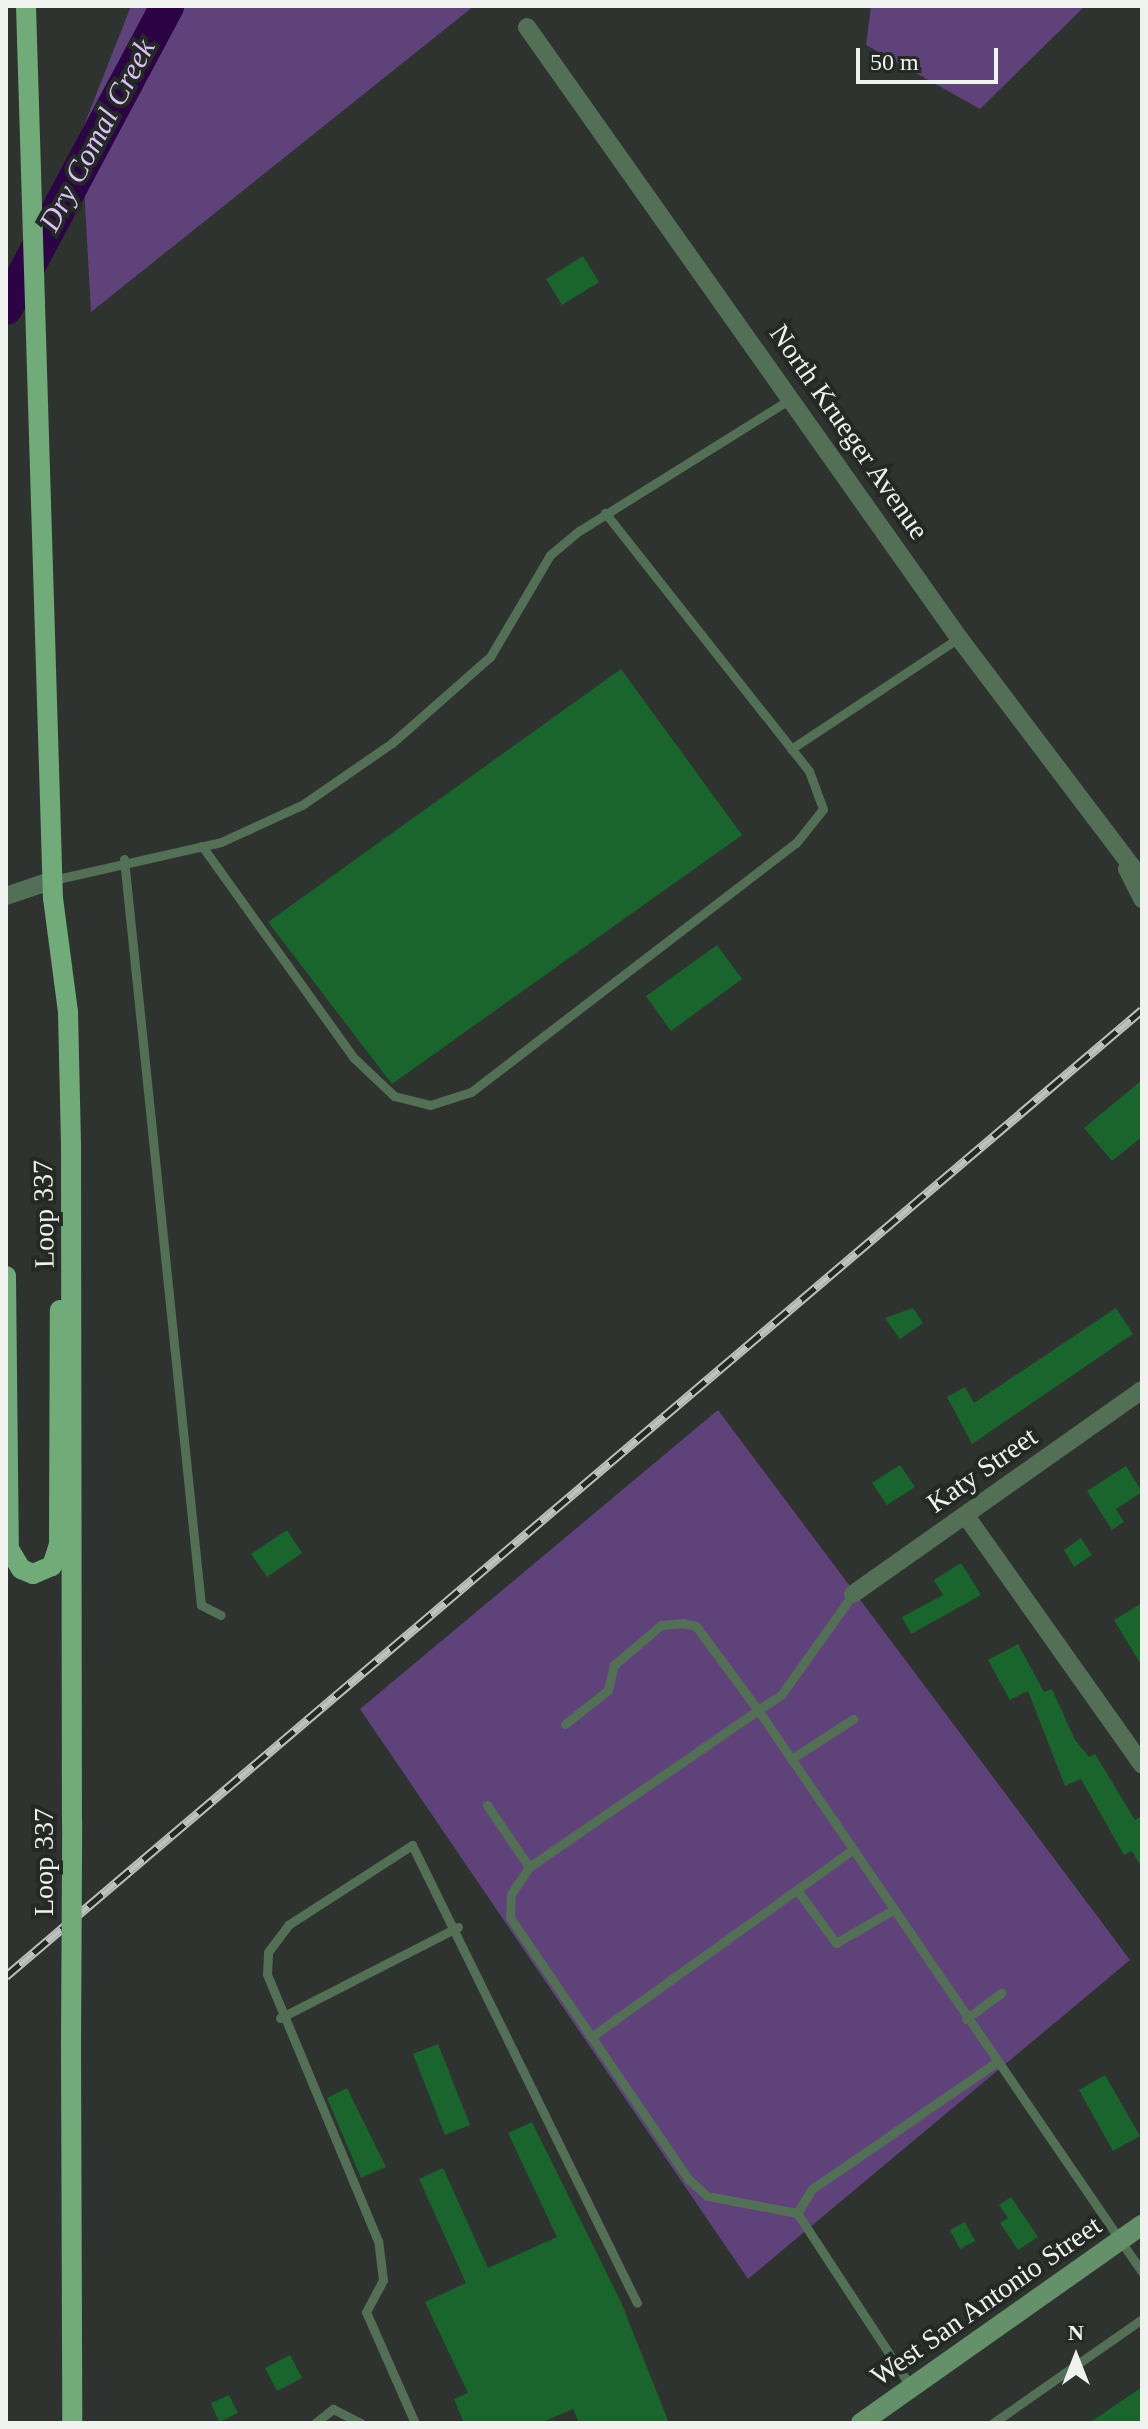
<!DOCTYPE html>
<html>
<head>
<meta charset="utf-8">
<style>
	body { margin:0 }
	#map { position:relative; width:1148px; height:2429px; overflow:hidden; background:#2e332f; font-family:Georgia,serif }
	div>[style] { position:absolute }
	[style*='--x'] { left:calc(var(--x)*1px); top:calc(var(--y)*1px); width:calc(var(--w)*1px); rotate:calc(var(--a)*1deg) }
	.green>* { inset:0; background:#5f427a }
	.river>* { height:34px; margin:-17px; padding:0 17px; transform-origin:17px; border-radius:17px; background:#2c0446 }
	.building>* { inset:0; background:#1a642d }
	.lane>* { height:9px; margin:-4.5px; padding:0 4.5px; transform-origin:4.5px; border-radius:4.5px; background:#536f56 }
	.street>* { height:18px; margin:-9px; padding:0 9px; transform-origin:9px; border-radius:9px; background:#536f56 }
	.secondary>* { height:20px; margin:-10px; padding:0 10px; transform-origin:10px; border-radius:10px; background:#64916a }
	.primary>* { height:20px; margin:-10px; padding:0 10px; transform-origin:10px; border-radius:10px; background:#71ab79 }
	.rail>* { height:9px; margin-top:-4.5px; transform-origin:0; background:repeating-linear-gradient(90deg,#242925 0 18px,#bec2be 0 36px); box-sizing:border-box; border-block:2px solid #bec2be }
	.primary-bridge>* { height:20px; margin:-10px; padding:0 10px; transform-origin:10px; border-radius:10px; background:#71ab79 }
	span { translate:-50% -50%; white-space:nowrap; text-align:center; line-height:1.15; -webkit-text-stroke:8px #242925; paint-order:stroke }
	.street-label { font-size:28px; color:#eff2ef }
	.water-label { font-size:30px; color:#dcc0fa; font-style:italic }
	.frame { position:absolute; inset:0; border:8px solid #eff2ef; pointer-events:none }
	.north { position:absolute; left:1036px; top:2317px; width:80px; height:80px; -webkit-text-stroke:6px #242925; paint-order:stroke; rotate:0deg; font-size:22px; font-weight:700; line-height:32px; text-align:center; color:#eff2ef }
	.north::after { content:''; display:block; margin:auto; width:28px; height:36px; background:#eff2ef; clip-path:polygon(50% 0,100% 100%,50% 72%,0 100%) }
	.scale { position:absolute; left:856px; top:48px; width:142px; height:36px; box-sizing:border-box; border:4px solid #eff2ef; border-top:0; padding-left:10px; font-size:24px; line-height:28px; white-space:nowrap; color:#eff2ef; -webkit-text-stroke:6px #242925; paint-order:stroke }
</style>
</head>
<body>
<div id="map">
	<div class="green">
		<i style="clip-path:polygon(131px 6px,474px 6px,91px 312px,81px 133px)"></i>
		<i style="clip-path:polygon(871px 6px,1085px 6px,980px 109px,866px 45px)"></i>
		<i style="clip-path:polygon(718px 1410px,1130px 1960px,748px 2279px,360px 1709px)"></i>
	</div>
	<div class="river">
		<i style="--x:6;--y:308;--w:342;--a:-61.9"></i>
	</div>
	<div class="building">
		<i style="clip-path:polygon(583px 256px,599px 282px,562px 305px,546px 279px)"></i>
		<i style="clip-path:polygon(621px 669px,742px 835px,392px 1084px,268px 922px)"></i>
		<i style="clip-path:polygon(717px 945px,742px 979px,671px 1031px,646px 996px)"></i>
		<i style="clip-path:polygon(1142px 1080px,1142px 1137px,1112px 1161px,1084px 1128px)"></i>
		<i style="clip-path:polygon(913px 1308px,923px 1323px,900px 1339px,885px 1318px)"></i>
		<i style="clip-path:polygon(1116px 1308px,1133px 1334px,972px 1444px,947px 1397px,965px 1387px,974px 1403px)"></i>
		<i style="clip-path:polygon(900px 1465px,915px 1487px,887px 1505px,872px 1483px)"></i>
		<i style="clip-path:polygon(1126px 1466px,1142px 1492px,1116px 1509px,1124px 1522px,1112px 1530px,1087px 1491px)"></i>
		<i style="clip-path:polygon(287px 1530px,302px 1553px,267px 1577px,251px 1554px)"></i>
		<i style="clip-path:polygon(1081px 1538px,1092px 1555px,1074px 1567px,1064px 1550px)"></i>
		<i style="clip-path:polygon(961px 1563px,981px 1595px,911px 1634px,902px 1617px,943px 1595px,934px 1580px)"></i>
		<i style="clip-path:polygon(1142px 1603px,1142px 1666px,1114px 1620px)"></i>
		<i style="clip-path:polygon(1018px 1644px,1044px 1692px,1052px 1689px,1075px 1740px,1089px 1757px,1095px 1754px,1135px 1820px,1142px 1816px,1142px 1868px,1132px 1851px,1124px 1855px,1081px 1779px,1065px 1786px,1028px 1691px,1010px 1700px,988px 1660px)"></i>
		<i style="clip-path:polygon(438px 2044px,470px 2125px,445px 2135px,413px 2054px)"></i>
		<i style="clip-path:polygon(1105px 2075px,1140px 2136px,1113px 2151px,1079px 2090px)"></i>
		<i style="clip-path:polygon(347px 2088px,386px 2167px,361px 2178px,327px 2098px)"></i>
		<i style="clip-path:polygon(532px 2122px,621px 2302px,669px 2423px,579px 2423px,573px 2409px,540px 2423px,464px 2423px,454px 2399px,468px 2393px,425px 2302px,466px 2283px,419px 2179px,443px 2168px,488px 2268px,557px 2237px,508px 2133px)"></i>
		<i style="clip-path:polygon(1011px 2197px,1038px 2237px,1018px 2250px,1000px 2223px,1008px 2218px,999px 2205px)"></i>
		<i style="clip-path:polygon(965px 2222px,975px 2241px,960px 2249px,950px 2230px)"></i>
		<i style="clip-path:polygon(290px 2355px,302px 2378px,277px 2391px,265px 2368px)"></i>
		<i style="clip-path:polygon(1142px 2387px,1142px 2423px,1089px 2423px)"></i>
		<i style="clip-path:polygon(229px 2395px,238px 2413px,219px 2422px,211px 2403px)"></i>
	</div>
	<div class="lane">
		<i style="--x:791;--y:749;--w:201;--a:-33.5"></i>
		<i style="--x:202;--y:846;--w:261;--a:54.4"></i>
		<i style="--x:354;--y:1058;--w:55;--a:43.5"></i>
		<i style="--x:394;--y:1096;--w:37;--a:14"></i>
		<i style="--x:430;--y:1105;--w:43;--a:-17.6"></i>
		<i style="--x:471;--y:1092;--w:409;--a:-37.5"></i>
		<i style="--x:796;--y:843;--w:43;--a:-51.5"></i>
		<i style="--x:823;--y:809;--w:40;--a:-110.2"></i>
		<i style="--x:809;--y:771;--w:329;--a:-128.3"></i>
		<i style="--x:124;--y:859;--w:750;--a:84.11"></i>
		<i style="--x:201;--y:1605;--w:22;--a:27"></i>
		<i style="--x:53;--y:880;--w:172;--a:-12.7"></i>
		<i style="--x:221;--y:842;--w:89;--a:-24.6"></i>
		<i style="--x:302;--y:805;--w:109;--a:-34.6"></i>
		<i style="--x:392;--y:743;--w:130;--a:-41.3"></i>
		<i style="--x:490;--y:657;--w:118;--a:-59.5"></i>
		<i style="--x:550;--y:555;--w:38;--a:-40"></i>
		<i style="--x:579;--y:531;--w:251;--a:-32"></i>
		<i style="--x:565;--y:1724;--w:55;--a:-38.3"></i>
		<i style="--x:608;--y:1690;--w:26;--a:-77"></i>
		<i style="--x:614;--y:1665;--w:62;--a:-40.4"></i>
		<i style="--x:661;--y:1625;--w:21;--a:-5"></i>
		<i style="--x:682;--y:1623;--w:14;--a:12"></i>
		<i style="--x:696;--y:1626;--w:104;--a:53.6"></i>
		<i style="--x:758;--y:1710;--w:27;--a:-33"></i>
		<i style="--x:781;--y:1695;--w:124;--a:-54.5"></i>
		<i style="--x:791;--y:1759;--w:74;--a:-32.8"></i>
		<i style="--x:487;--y:1805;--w:75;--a:55.9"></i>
		<i style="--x:797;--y:1890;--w:66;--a:53.7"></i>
		<i style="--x:836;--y:1943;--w:66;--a:-30.1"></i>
		<i style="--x:280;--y:2018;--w:200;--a:-27.1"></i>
		<i style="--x:966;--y:2019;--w:44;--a:-36.6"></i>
		<i style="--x:591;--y:2037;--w:321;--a:-35.6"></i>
		<i style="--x:797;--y:2213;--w:28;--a:-58"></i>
		<i style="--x:812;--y:2189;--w:222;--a:-34.5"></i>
		<i style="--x:911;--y:2387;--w:208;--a:-123.2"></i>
		<i style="--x:797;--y:2213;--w:92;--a:-169.3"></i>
		<i style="--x:707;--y:2196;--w:24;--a:-138"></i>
		<i style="--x:689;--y:2180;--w:317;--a:-124.3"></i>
		<i style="--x:510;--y:1918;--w:24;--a:-88"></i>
		<i style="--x:511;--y:1894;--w:32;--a:-56"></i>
		<i style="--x:529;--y:1867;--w:278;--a:-34.4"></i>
		<i style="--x:758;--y:1710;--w:681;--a:55.66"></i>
		<i style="--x:315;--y:2423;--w:23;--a:-38"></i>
		<i style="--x:333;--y:2409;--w:31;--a:27"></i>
		<i style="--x:415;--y:2423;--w:121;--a:-113.8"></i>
		<i style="--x:366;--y:2312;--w:36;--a:-62"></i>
		<i style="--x:383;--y:2280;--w:39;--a:-97"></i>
		<i style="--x:378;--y:2241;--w:289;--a:-112.6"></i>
		<i style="--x:267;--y:1974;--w:22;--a:-87"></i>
		<i style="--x:268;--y:1952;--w:34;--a:-53"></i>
		<i style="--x:288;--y:1925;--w:148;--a:-32.8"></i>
		<i style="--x:412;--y:1845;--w:510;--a:63.84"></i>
		<i style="--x:993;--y:2423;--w:182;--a:-34.9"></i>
	</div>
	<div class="street">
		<i style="--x:527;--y:27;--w:748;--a:54.74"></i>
		<i style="--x:959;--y:638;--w:303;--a:52.9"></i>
		<i style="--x:1127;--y:869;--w:34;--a:63"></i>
		<i style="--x:6;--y:896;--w:50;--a:-18.8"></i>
		<i style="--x:966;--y:1516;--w:305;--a:54.7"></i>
		<i style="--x:853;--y:1594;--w:354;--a:-35.2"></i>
	</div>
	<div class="secondary">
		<i style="--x:861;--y:2423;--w:344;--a:-35.2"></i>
	</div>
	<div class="primary">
		<i style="--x:26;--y:6;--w:892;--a:88.27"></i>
		<i style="--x:53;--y:898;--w:115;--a:82.5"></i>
		<i style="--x:68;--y:1012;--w:135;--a:88.7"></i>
		<i style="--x:71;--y:1147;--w:675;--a:89.92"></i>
		<i style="--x:6;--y:1276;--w:273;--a:89.4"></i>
		<i style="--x:9;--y:1549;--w:23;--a:59"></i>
		<i style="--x:21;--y:1569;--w:13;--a:23"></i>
		<i style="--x:33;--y:1574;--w:21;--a:-23"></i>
		<i style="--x:52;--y:1566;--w:23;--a:-72"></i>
		<i style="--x:59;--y:1544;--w:234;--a:-89.8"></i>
		<i style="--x:71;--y:2048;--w:375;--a:89.8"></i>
	</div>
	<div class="rail">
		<i style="--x:6;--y:1976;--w:1491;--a:-40.38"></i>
	</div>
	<div class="primary-bridge">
		<i style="--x:71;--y:2048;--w:226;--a:-89.7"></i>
	</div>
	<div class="street-label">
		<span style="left:849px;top:432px;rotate:55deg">North Krueger Avenue</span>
		<span style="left:44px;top:1214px;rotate:-91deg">Loop 337</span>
		<span style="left:982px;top:1470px;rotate:-35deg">Katy Street</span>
		<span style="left:44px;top:1862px;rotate:-90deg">Loop 337</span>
		<span style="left:986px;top:2301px;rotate:-35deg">West San Antonio Street</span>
	</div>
	<div class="water-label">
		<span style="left:97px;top:135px;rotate:-62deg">Dry Comal Creek</span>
	</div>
	<div class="frame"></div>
	<div class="north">N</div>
	<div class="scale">50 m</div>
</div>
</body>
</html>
